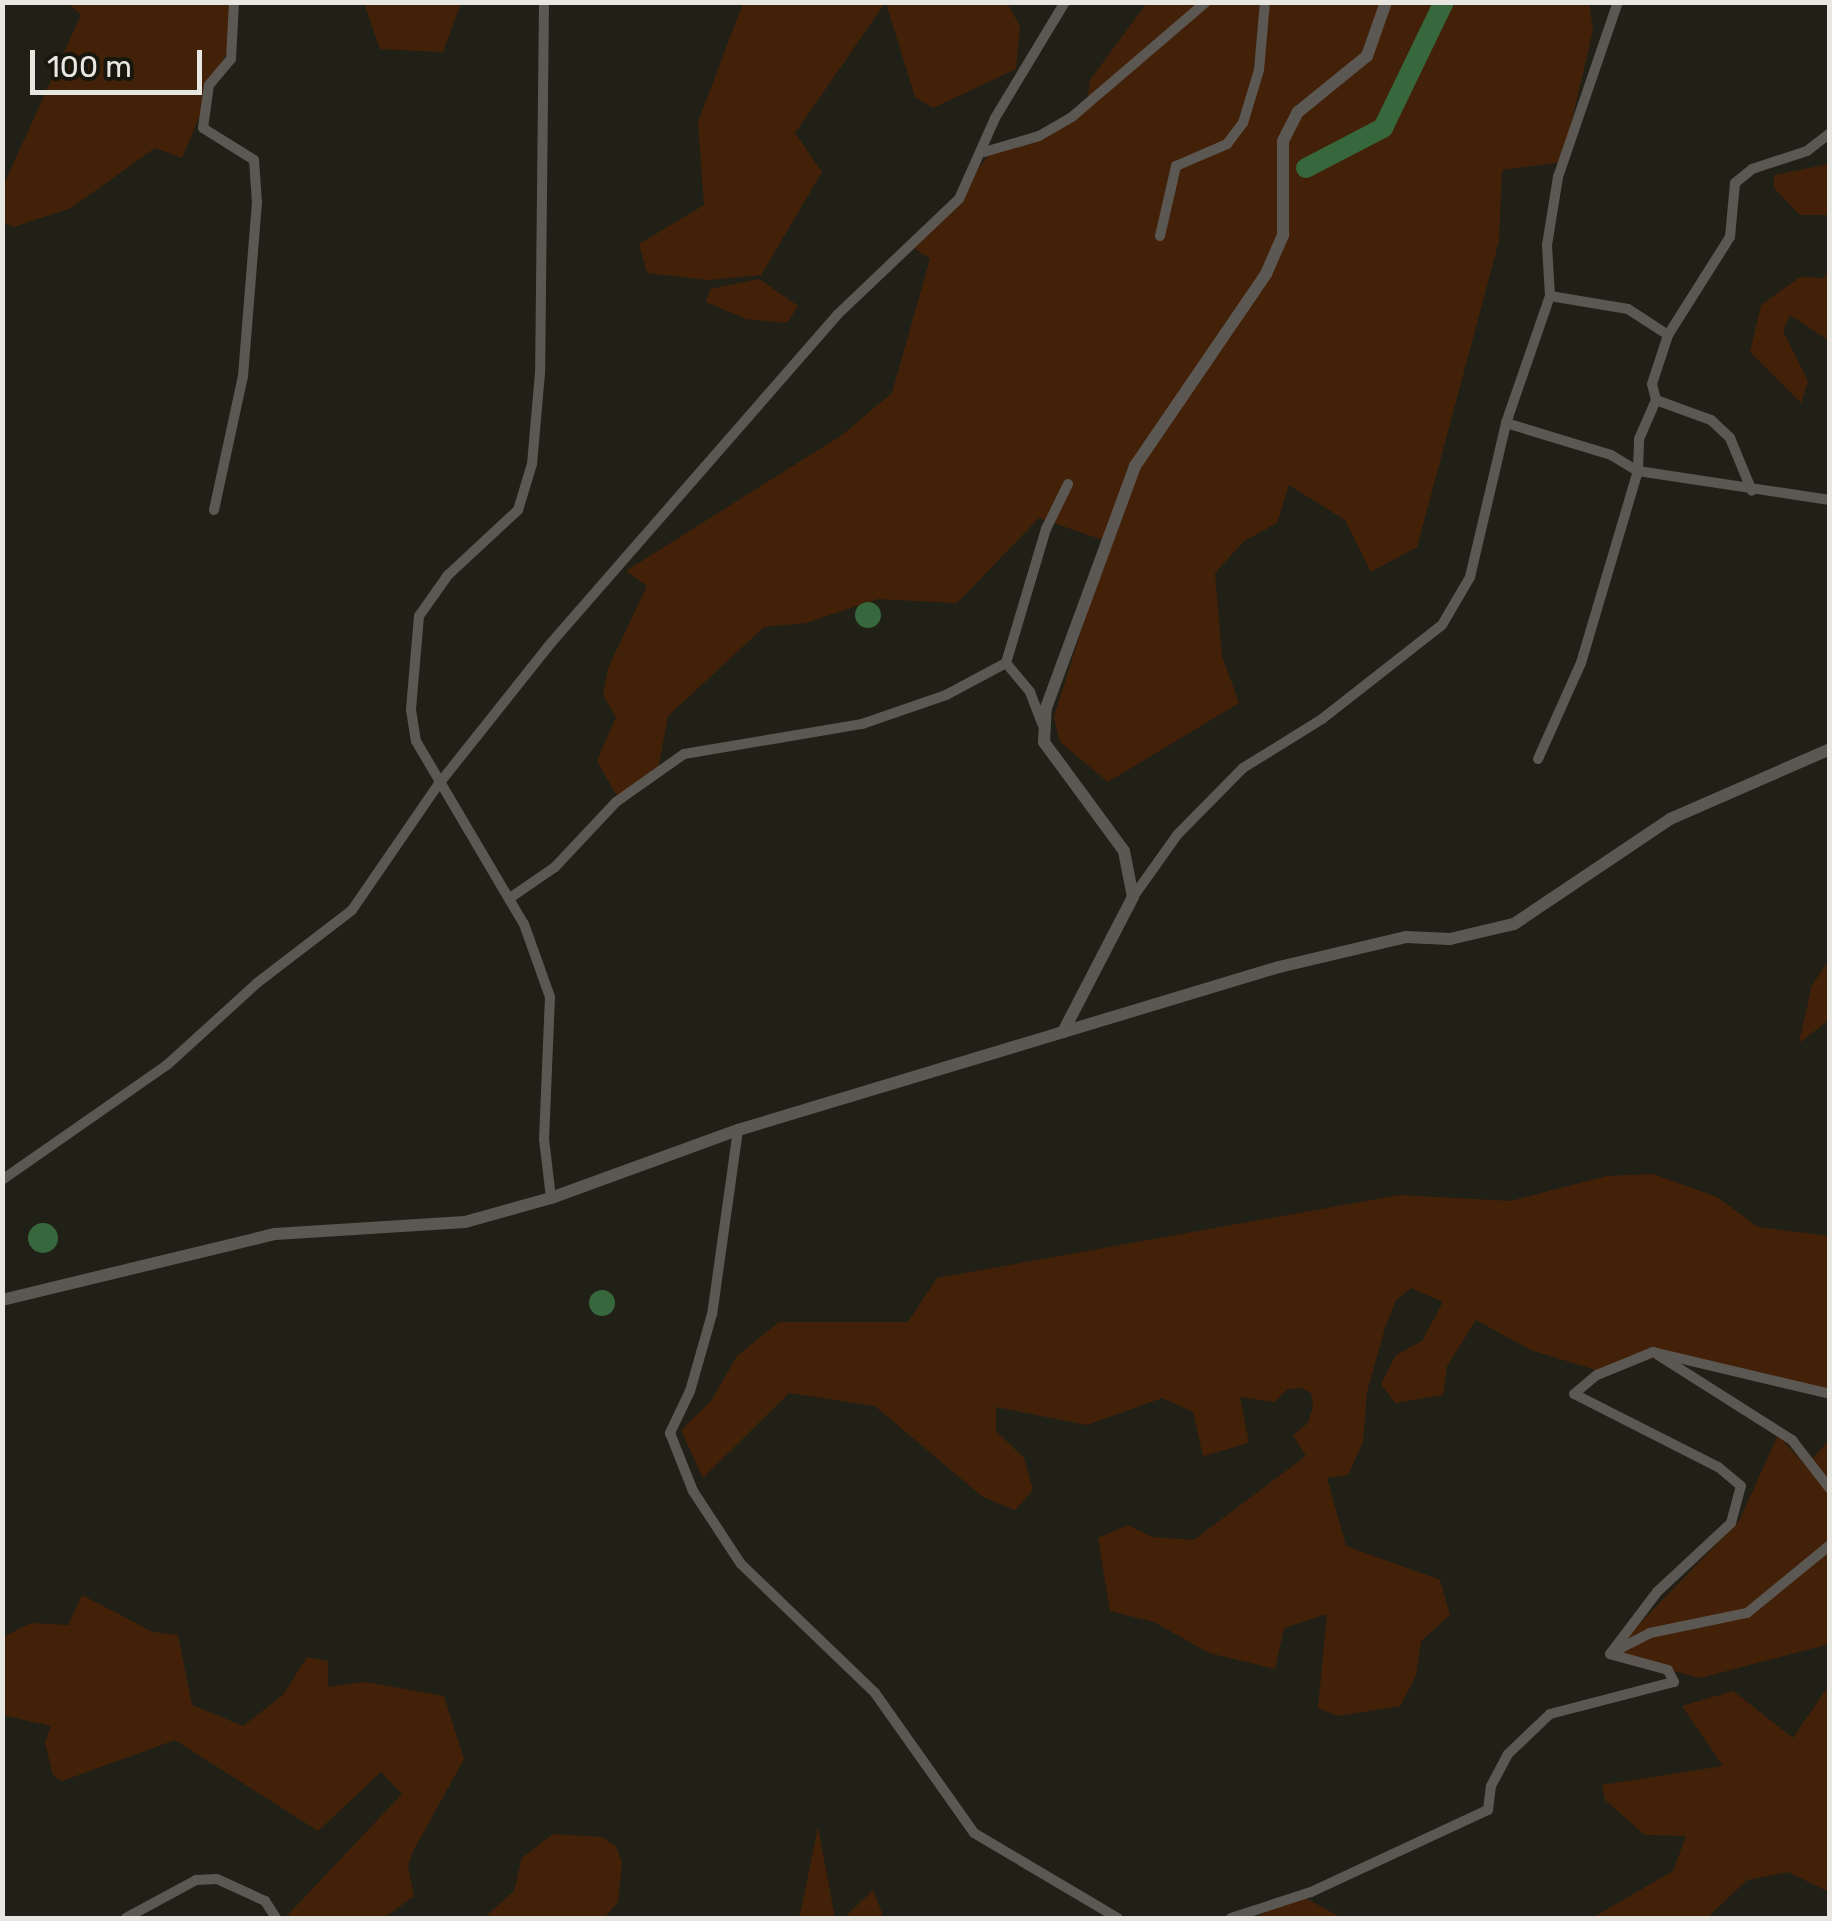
<!DOCTYPE html>
<html>
<head>
<meta charset="utf-8">
<style>
	body { margin:0 }
	#map { position:relative; width:1832px; height:1921px; overflow:hidden; background:#212017; font-family:Rubik,sans-serif }
	div>[style] { position:absolute }
	[style*='--x'] { left:calc(var(--x)*1px); top:calc(var(--y)*1px); width:calc(var(--w)*1px); rotate:calc(var(--a)*1deg) }
	.green>* { inset:0; background:#432108 }
	.water>* { inset:0; background:#37673d }
	.round { border-radius:50% }
	.river>* { height:20px; margin:-10px; padding:0 10px; transform-origin:10px; border-radius:10px; background:#37673d }
	.minor>* { height:10px; margin:-5px; padding:0 5px; transform-origin:5px; border-radius:5px; background:#5b5854 }
	.tertiary>* { height:12px; margin:-6px; padding:0 6px; transform-origin:6px; border-radius:6px; background:#5b5854 }
	span { translate:-50% -50%; white-space:nowrap; text-align:center; line-height:1.15; -webkit-text-stroke:9px #18170e; paint-order:stroke }
	.frame { position:absolute; inset:0; border:5px solid #e7e6e0; pointer-events:none }
	.scale { position:absolute; left:30px; top:50px; width:172px; height:45px; box-sizing:border-box; border:5px solid #e7e6e0; border-top:0; padding-left:12px; font-size:30px; line-height:35px; white-space:nowrap; color:#e7e6e0; -webkit-text-stroke:8px #18170e; paint-order:stroke }
</style>
</head>
<body>
<div id="map">
	<div class="green">
		<i style="clip-path:polygon(68px 3px,231px 3px,234px 35px,182px 158px,155px 148px,71px 208px,13px 227px,3px 222px,3px 186px,81px 15px)"></i>
		<i style="clip-path:polygon(364px 3px,364px 2px,461px 3px,443px 52px,380px 49px)"></i>
		<i style="clip-path:polygon(743px 3px,885px 3px,795px 133px,822px 172px,761px 275px,708px 280px,647px 273px,639px 244px,704px 205px,698px 122px)"></i>
		<i style="clip-path:polygon(886px 3px,1007px 3px,1020px 26px,1016px 69px,933px 108px,915px 97px)"></i>
		<i style="clip-path:polygon(1147px 3px,1589px 3px,1593px 30px,1562px 162px,1502px 170px,1499px 241px,1417px 547px,1371px 572px,1345px 520px,1289px 485px,1277px 523px,1244px 541px,1215px 573px,1222px 656px,1239px 703px,1108px 782px,1060px 742px,1054px 717px,1109px 542px,1039px 518px,957px 603px,878px 599px,806px 623px,764px 627px,668px 716px,658px 770px,622px 805px,597px 761px,616px 717px,603px 695px,608px 668px,647px 586px,626px 571px,842px 435px,892px 393px,930px 259px,914px 248px,993px 150px,1039px 136px,1086px 110px,1090px 80px)"></i>
		<i style="clip-path:polygon(1829px 164px,1829px 215px,1800px 215px,1774px 188px,1774px 175px)"></i>
		<i style="clip-path:polygon(1829px 270px,1829px 341px,1790px 315px,1783px 331px,1808px 381px,1801px 403px,1750px 352px,1761px 305px,1800px 277px,1824px 278px)"></i>
		<i style="clip-path:polygon(759px 279px,798px 306px,787px 323px,746px 319px,706px 302px,710px 289px)"></i>
		<i style="clip-path:polygon(1829px 960px,1829px 1020px,1799px 1043px,1812px 985px)"></i>
		<i style="clip-path:polygon(1653px 1174px,1717px 1197px,1758px 1227px,1829px 1236px,1829px 1397px,1666px 1355px,1602px 1372px,1531px 1350px,1476px 1320px,1447px 1366px,1443px 1395px,1395px 1403px,1381px 1384px,1396px 1355px,1422px 1341px,1443px 1302px,1411px 1288px,1396px 1300px,1385px 1328px,1367px 1392px,1363px 1442px,1348px 1475px,1327px 1478px,1346px 1546px,1440px 1580px,1450px 1615px,1421px 1641px,1416px 1676px,1400px 1706px,1338px 1716px,1318px 1708px,1327px 1614px,1284px 1628px,1275px 1669px,1209px 1653px,1154px 1622px,1110px 1611px,1098px 1538px,1128px 1525px,1152px 1537px,1194px 1540px,1306px 1456px,1293px 1435px,1308px 1423px,1313px 1407px,1311px 1393px,1301px 1388px,1288px 1389px,1274px 1402px,1240px 1397px,1249px 1443px,1203px 1456px,1193px 1412px,1162px 1398px,1087px 1425px,996px 1407px,996px 1431px,1024px 1458px,1033px 1490px,1015px 1510px,983px 1497px,875px 1406px,789px 1393px,703px 1478px,681px 1430px,711px 1401px,737px 1356px,779px 1322px,908px 1322px,937px 1278px,1399px 1195px,1511px 1201px,1607px 1176px)"></i>
		<i style="clip-path:polygon(1778px 1435px,1806px 1466px,1829px 1440px,1829px 1644px,1700px 1678px,1610px 1654px,1739px 1521px)"></i>
		<i style="clip-path:polygon(82px 1595px,153px 1632px,178px 1635px,192px 1705px,243px 1726px,283px 1695px,307px 1657px,328px 1661px,328px 1687px,365px 1682px,444px 1696px,464px 1759px,412px 1853px,408px 1866px,414px 1896px,384px 1918px,285px 1918px,402px 1794px,381px 1772px,318px 1831px,175px 1740px,62px 1781px,53px 1775px,45px 1743px,51px 1726px,3px 1715px,3px 1637px,31px 1623px,68px 1625px)"></i>
		<i style="clip-path:polygon(1829px 1685px,1829px 1892px,1788px 1872px,1747px 1880px,1707px 1918px,1592px 1918px,1673px 1871px,1686px 1836px,1645px 1835px,1605px 1800px,1602px 1785px,1723px 1766px,1682px 1706px,1733px 1691px,1793px 1738px)"></i>
		<i style="clip-path:polygon(818px 1827px,835px 1918px,799px 1918px,805px 1891px)"></i>
		<i style="clip-path:polygon(553px 1834px,602px 1837px,616px 1846px,622px 1862px,618px 1902px,604px 1918px,484px 1918px,514px 1891px,522px 1858px)"></i>
		<i style="clip-path:polygon(873px 1890px,884px 1918px,844px 1918px)"></i>
		<i style="clip-path:polygon(1300px 1895px,1342px 1918px,1254px 1918px)"></i>
	</div>
	<div class="water">
		<i class="round" style="left:855px;top:602px;width:26px;height:26px"></i>
		<i class="round" style="left:28px;top:1223px;width:30px;height:30px"></i>
		<i class="round" style="left:589px;top:1290px;width:26px;height:26px"></i>
	</div>
	<div class="river">
		<i style="--x:1306;--y:168;--w:87;--a:-27.5"></i>
		<i style="--x:1383;--y:128;--w:140;--a:-64.2"></i>
	</div>
	<div class="minor">
		<i style="--x:544;--y:2;--w:371;--a:90.6"></i>
		<i style="--x:540;--y:373;--w:91;--a:95"></i>
		<i style="--x:532;--y:464;--w:48;--a:106.9"></i>
		<i style="--x:518;--y:510;--w:96;--a:137.1"></i>
		<i style="--x:448;--y:575;--w:50;--a:125.3"></i>
		<i style="--x:419;--y:616;--w:94;--a:94.9"></i>
		<i style="--x:411;--y:710;--w:31;--a:81"></i>
		<i style="--x:416;--y:741;--w:212;--a:59.5"></i>
		<i style="--x:524;--y:924;--w:77;--a:70.4"></i>
		<i style="--x:550;--y:997;--w:142;--a:92.4"></i>
		<i style="--x:544;--y:1139;--w:59;--a:83.2"></i>
		<i style="--x:984;--y:152;--w:57;--a:-16.2"></i>
		<i style="--x:1039;--y:136;--w:39;--a:-30"></i>
		<i style="--x:1073;--y:116;--w:175;--a:-40.6"></i>
		<i style="--x:1160;--y:236;--w:72;--a:-77.1"></i>
		<i style="--x:1176;--y:166;--w:56;--a:-23.3"></i>
		<i style="--x:1227;--y:144;--w:26;--a:-53"></i>
		<i style="--x:1243;--y:123;--w:55;--a:-73.2"></i>
		<i style="--x:1259;--y:70;--w:68;--a:-85"></i>
		<i style="--x:1550;--y:296;--w:79;--a:9.5"></i>
		<i style="--x:1628;--y:309;--w:48;--a:33"></i>
		<i style="--x:1656;--y:400;--w:59;--a:20"></i>
		<i style="--x:1711;--y:420;--w:26;--a:43"></i>
		<i style="--x:1730;--y:438;--w:57;--a:67.5"></i>
		<i style="--x:1506;--y:423;--w:110;--a:16.9"></i>
		<i style="--x:1611;--y:455;--w:31;--a:31"></i>
		<i style="--x:1638;--y:471;--w:194;--a:8.6"></i>
		<i style="--x:214;--y:510;--w:137;--a:-77.8"></i>
		<i style="--x:243;--y:376;--w:174;--a:-85.4"></i>
		<i style="--x:257;--y:203;--w:43;--a:-94"></i>
		<i style="--x:254;--y:160;--w:60;--a:-147.9"></i>
		<i style="--x:203;--y:128;--w:43;--a:-82.1"></i>
		<i style="--x:209;--y:85;--w:34;--a:-50"></i>
		<i style="--x:231;--y:59;--w:57;--a:-87"></i>
		<i style="--x:1006;--y:663;--w:38;--a:50"></i>
		<i style="--x:1030;--y:692;--w:34;--a:69"></i>
		<i style="--x:1538;--y:759;--w:105;--a:-65.9"></i>
		<i style="--x:1581;--y:663;--w:200;--a:-73.5"></i>
		<i style="--x:1638;--y:471;--w:32;--a:-88"></i>
		<i style="--x:1639;--y:439;--w:43;--a:-66.4"></i>
		<i style="--x:1656;--y:400;--w:16;--a:-104"></i>
		<i style="--x:1652;--y:384;--w:52;--a:-71.9"></i>
		<i style="--x:1668;--y:335;--w:116;--a:-57.7"></i>
		<i style="--x:1730;--y:237;--w:54;--a:-84.7"></i>
		<i style="--x:1735;--y:183;--w:22;--a:-39"></i>
		<i style="--x:1752;--y:169;--w:58;--a:-18.1"></i>
		<i style="--x:1807;--y:151;--w:29;--a:-38"></i>
		<i style="--x:1133;--y:897;--w:76;--a:-54.6"></i>
		<i style="--x:1177;--y:835;--w:94;--a:-45.4"></i>
		<i style="--x:1243;--y:768;--w:93;--a:-31.8"></i>
		<i style="--x:1322;--y:719;--w:152;--a:-38.1"></i>
		<i style="--x:1442;--y:625;--w:56;--a:-59.7"></i>
		<i style="--x:1470;--y:577;--w:158;--a:-76.8"></i>
		<i style="--x:1506;--y:423;--w:134;--a:-70.9"></i>
		<i style="--x:1550;--y:296;--w:51;--a:-93.4"></i>
		<i style="--x:1547;--y:245;--w:69;--a:-80.8"></i>
		<i style="--x:1558;--y:177;--w:185;--a:-71.1"></i>
		<i style="--x:510;--y:898;--w:55;--a:-34.6"></i>
		<i style="--x:555;--y:867;--w:89;--a:-46.8"></i>
		<i style="--x:616;--y:802;--w:83;--a:-35.2"></i>
		<i style="--x:684;--y:754;--w:181;--a:-9.6"></i>
		<i style="--x:862;--y:724;--w:89;--a:-19"></i>
		<i style="--x:946;--y:695;--w:68;--a:-28.1"></i>
		<i style="--x:1006;--y:663;--w:140;--a:-73.4"></i>
		<i style="--x:1046;--y:529;--w:50;--a:-63.9"></i>
		<i style="--x:738;--y:1130;--w:186;--a:98"></i>
		<i style="--x:712;--y:1314;--w:80;--a:105.9"></i>
		<i style="--x:690;--y:1391;--w:47;--a:115.5"></i>
		<i style="--x:670;--y:1433;--w:62;--a:68.4"></i>
		<i style="--x:693;--y:1491;--w:87;--a:56.7"></i>
		<i style="--x:741;--y:1564;--w:186;--a:43.9"></i>
		<i style="--x:875;--y:1693;--w:171;--a:54.7"></i>
		<i style="--x:974;--y:1833;--w:167;--a:30.6"></i>
		<i style="--x:2;--y:1180;--w:201;--a:-34.9"></i>
		<i style="--x:167;--y:1065;--w:122;--a:-42.3"></i>
		<i style="--x:257;--y:983;--w:120;--a:-37.5"></i>
		<i style="--x:352;--y:910;--w:152;--a:-55.5"></i>
		<i style="--x:438;--y:785;--w:181;--a:-51.5"></i>
		<i style="--x:551;--y:643;--w:435;--a:-48.9"></i>
		<i style="--x:837;--y:315;--w:168;--a:-43.6"></i>
		<i style="--x:959;--y:199;--w:89;--a:-66"></i>
		<i style="--x:995;--y:118;--w:135;--a:-58.9"></i>
		<i style="--x:1658;--y:1355;--w:159;--a:32.4"></i>
		<i style="--x:1792;--y:1440;--w:62;--a:52.2"></i>
		<i style="--x:1611;--y:1653;--w:44;--a:-27.1"></i>
		<i style="--x:1650;--y:1633;--w:99;--a:-11.7"></i>
		<i style="--x:1747;--y:1613;--w:107;--a:-39.3"></i>
		<i style="--x:1610;--y:1654;--w:78;--a:-52.8"></i>
		<i style="--x:1657;--y:1592;--w:101;--a:-43"></i>
		<i style="--x:1731;--y:1523;--w:38;--a:-75"></i>
		<i style="--x:1741;--y:1486;--w:30;--a:-140"></i>
		<i style="--x:1718;--y:1467;--w:161;--a:-153.1"></i>
		<i style="--x:1574;--y:1394;--w:30;--a:-40"></i>
		<i style="--x:1597;--y:1375;--w:61;--a:-22.3"></i>
		<i style="--x:1653;--y:1352;--w:182;--a:13.3"></i>
		<i style="--x:126;--y:1918;--w:80;--a:-28.5"></i>
		<i style="--x:196;--y:1880;--w:21;--a:-3"></i>
		<i style="--x:217;--y:1879;--w:53;--a:24.6"></i>
		<i style="--x:265;--y:1901;--w:20;--a:57"></i>
		<i style="--x:1231;--y:1918;--w:84;--a:-18"></i>
		<i style="--x:1311;--y:1892;--w:195;--a:-24.9"></i>
		<i style="--x:1488;--y:1810;--w:24;--a:-83"></i>
		<i style="--x:1491;--y:1786;--w:36;--a:-62"></i>
		<i style="--x:1508;--y:1754;--w:58;--a:-43.6"></i>
		<i style="--x:1550;--y:1714;--w:128;--a:-14.5"></i>
		<i style="--x:1674;--y:1682;--w:13;--a:-117"></i>
		<i style="--x:1668;--y:1670;--w:60;--a:-164.6"></i>
	</div>
	<div class="tertiary">
		<i style="--x:1063;--y:1032;--w:152;--a:-62.6"></i>
		<i style="--x:1133;--y:897;--w:47;--a:-101.1"></i>
		<i style="--x:1124;--y:851;--w:135;--a:-126.3"></i>
		<i style="--x:1044;--y:742;--w:34;--a:-87"></i>
		<i style="--x:1046;--y:708;--w:258;--a:-69.8"></i>
		<i style="--x:1135;--y:466;--w:232;--a:-55.7"></i>
		<i style="--x:1266;--y:274;--w:43;--a:-66.4"></i>
		<i style="--x:1283;--y:235;--w:94;--a:-90"></i>
		<i style="--x:1283;--y:141;--w:33;--a:-63"></i>
		<i style="--x:1298;--y:112;--w:89;--a:-39.1"></i>
		<i style="--x:1367;--y:56;--w:57;--a:-70.6"></i>
		<i style="--x:2;--y:1300;--w:281;--a:-13.6"></i>
		<i style="--x:275;--y:1234;--w:190;--a:-3.6"></i>
		<i style="--x:465;--y:1222;--w:89;--a:-15.6"></i>
		<i style="--x:551;--y:1198;--w:199;--a:-20"></i>
		<i style="--x:738;--y:1130;--w:565;--a:-16.77"></i>
		<i style="--x:1279;--y:967;--w:130;--a:-13.3"></i>
		<i style="--x:1406;--y:937;--w:44;--a:2.6"></i>
		<i style="--x:1450;--y:939;--w:66;--a:-13.2"></i>
		<i style="--x:1514;--y:924;--w:188;--a:-33.9"></i>
		<i style="--x:1670;--y:819;--w:175;--a:-23.6"></i>
	</div>
	<div class="frame"></div>
	<div class="scale">100 m</div>
</div>
</body>
</html>
